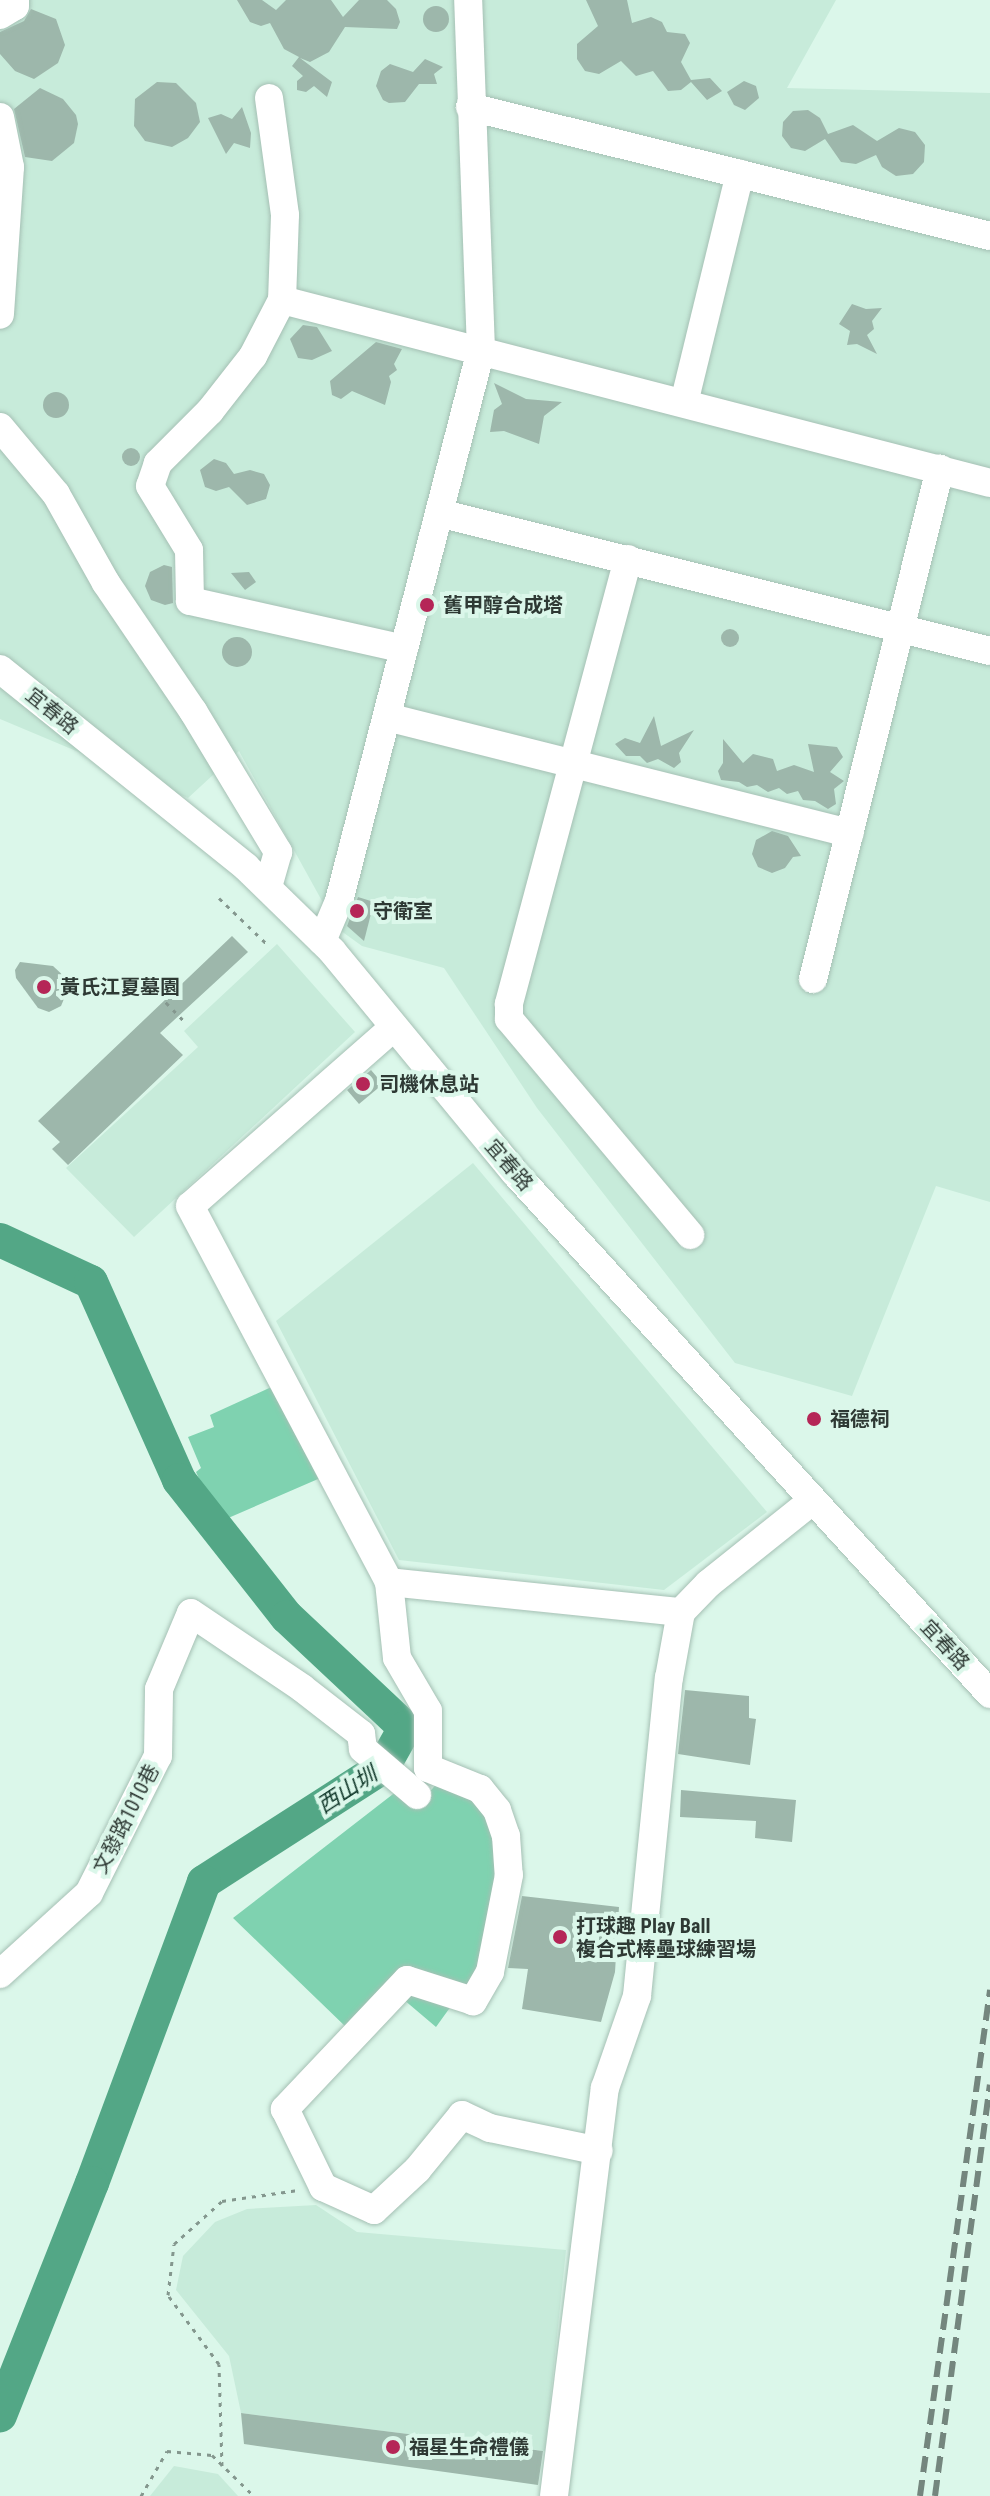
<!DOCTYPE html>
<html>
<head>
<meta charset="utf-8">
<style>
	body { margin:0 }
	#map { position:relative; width:990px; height:2496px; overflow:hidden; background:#dbf7ea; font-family:"Roboto Condensed","Noto Sans TC",sans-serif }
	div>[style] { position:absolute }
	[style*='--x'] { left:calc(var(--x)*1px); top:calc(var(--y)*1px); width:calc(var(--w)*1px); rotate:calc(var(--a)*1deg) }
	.built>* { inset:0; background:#c7ebda }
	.green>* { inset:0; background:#7fd2b0 }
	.river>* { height:34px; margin:-17px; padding:0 17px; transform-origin:17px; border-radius:17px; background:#53a786 }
	.building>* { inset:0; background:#9db7ab }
	.round { border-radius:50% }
	.path>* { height:3px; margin-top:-1.5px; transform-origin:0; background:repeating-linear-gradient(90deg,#84978e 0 4px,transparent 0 10px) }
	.roads { filter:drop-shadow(0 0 2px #a5c0b4) drop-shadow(0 0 2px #a5c0b4) }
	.minor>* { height:28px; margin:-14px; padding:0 14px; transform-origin:14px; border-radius:14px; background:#fff }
	.rail>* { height:6px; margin-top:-3px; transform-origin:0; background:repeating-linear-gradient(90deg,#74867e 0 16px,transparent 0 24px) }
	.dots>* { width:22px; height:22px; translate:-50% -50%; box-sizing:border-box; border:4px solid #dbf7ea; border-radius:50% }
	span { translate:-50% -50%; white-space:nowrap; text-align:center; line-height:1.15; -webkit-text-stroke:8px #dbf7ea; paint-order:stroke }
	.poi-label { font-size:20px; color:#2e3934; font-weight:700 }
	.left { translate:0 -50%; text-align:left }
	.street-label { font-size:20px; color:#2e3934 }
	.water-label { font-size:22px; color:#103729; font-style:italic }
</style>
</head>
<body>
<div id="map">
	<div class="built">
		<i style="clip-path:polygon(0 0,836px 0,787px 88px,990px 93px,990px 1202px,936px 1186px,852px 1396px,735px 1363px,537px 1108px,444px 968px,362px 946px,337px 928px,239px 751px,188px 798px,0 719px)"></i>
		<i style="clip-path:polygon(277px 944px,355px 1032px,134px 1237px,66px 1168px,198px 1047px,184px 1031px)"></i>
		<i style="clip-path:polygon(473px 1163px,767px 1512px,664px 1590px,399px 1560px,276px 1321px)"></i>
		<i style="clip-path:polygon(316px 2205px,357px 2232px,566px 2250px,545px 2451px,241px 2413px,229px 2356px,176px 2290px,183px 2256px,215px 2222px,247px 2209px)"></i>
		<i style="clip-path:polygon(174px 2466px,218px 2474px,238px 2496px,150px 2496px)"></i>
	</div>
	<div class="green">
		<i style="clip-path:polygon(278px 1384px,325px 1476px,219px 1522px,196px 1472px,201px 1468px,188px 1437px,214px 1427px,210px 1415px)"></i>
		<i style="clip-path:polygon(438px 1782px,482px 1801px,503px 1847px,485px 1959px,436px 2027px,390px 1988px,347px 2028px,233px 1918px,397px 1791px,416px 1808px)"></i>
	</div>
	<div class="river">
		<i style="--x:0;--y:1240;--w:100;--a:24.8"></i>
		<i style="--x:91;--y:1282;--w:217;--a:66"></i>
		<i style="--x:179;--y:1480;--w:174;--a:51.8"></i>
		<i style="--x:287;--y:1617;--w:162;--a:43.2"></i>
		<i style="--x:405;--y:1728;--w:45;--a:119.4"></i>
		<i style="--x:383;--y:1767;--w:213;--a:147.3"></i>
		<i style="--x:204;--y:1882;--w:321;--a:110.4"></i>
		<i style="--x:92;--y:2183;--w:250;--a:111.6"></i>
	</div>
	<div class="building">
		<i style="clip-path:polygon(237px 0,262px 0,276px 10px,286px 0,331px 0,343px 17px,359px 0,387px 0,396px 9px,400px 22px,397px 29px,345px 27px,329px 52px,310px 62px,300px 58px,332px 82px,327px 97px,314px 86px,306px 92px,297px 90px,297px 81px,303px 76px,292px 66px,299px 57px,284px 49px,270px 23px,261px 26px,250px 22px)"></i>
		<i style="clip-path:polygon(586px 0,627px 0,632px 23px,651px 17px,662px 22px,667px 32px,685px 34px,690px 43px,681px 62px,691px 80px,710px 78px,722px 91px,707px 100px,691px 82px,681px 90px,668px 91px,653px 71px,636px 76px,621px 61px,599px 74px,585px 71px,577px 59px,577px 44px,598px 26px)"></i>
		<i class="round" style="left:423px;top:6px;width:26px;height:26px"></i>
		<i style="clip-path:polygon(31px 9px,56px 19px,65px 45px,58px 63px,34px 79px,15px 71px,0 54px,0 32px,24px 21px)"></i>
		<i style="clip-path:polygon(425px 59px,443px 67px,434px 74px,437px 84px,419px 84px,405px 102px,389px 103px,383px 100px,376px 86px,381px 71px,390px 64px,413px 72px)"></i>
		<i style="clip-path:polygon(744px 81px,756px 86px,759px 98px,745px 110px,734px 105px,727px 92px)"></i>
		<i style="clip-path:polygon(157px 82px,176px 83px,196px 103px,200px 122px,188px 138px,172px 147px,145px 141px,134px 126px,135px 99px)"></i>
		<i style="clip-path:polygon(40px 88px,63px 99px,76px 115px,78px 124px,74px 143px,52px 161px,25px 157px,14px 109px)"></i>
		<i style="clip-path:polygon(242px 107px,251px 133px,250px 148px,234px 143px,226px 154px,208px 118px,221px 114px,232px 119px)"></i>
		<i style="clip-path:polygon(808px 110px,820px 118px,828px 134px,853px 125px,877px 141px,899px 128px,915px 132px,925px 145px,924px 162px,913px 174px,896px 176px,882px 167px,876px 155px,856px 164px,841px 162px,825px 139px,805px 151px,791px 148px,782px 136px,783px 122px,793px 111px)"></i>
		<i style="clip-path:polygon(852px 304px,866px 309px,882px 308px,872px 321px,874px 329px,867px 335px,877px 354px,857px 344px,847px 345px,850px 331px,839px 324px)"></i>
		<i style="clip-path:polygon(303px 325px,317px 327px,332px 351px,312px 360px,298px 358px,290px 339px)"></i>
		<i style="clip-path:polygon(376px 342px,402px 349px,394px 364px,397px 370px,389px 376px,391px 382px,385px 405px,352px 391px,341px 399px,332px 395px,330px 381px)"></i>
		<i style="clip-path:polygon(494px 383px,526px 399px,562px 402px,544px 416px,539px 444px,504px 431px,490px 432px,494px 410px,502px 404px)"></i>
		<i class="round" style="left:43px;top:392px;width:26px;height:26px"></i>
		<i class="round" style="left:122px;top:448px;width:18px;height:18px"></i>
		<i style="clip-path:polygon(214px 459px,226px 463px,234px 474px,250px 470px,264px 474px,270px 485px,266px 499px,247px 505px,229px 487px,216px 491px,205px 487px,200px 470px)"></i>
		<i style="clip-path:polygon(164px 565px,172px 567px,173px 603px,165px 605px,151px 600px,145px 586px,150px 572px)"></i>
		<i style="clip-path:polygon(249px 572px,256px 582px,245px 590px,231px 573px)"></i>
		<i class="round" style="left:721px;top:629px;width:18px;height:18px"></i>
		<i class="round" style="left:222px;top:637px;width:30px;height:30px"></i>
		<i style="clip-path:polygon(654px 716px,661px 746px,694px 730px,679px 753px,681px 762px,674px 768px,658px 759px,647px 763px,640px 756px,626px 756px,615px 744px,625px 738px,640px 743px)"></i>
		<i style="clip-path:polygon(723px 739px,743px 763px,753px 754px,773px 759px,777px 771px,794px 765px,814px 772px,808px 744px,837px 747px,843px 757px,830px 772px,844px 781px,834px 789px,836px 804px,828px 809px,815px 801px,803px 800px,798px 791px,787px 794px,779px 788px,768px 792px,757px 785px,747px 787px,739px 782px,721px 780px,718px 771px,723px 763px)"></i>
		<i style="clip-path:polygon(772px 831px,788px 836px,801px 856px,793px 857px,785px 868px,772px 873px,758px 867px,752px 854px,756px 840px)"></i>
		<i style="clip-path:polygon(358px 897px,374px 902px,364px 941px,347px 926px)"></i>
		<i style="clip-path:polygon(232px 936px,248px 952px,160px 1033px,183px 1055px,68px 1165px,52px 1149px,60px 1142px,38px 1121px)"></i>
		<i style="clip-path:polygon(20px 962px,53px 966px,67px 979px,66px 994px,61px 1006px,49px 1012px,38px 1008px,16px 978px,15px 970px)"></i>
		<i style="clip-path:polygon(371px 1070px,383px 1084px,359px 1104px,347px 1090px)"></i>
		<i style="clip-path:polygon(685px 1690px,749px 1696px,749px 1718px,756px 1719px,750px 1765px,678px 1754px)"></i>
		<i style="clip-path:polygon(681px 1790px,796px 1800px,792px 1842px,755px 1838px,756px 1821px,680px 1817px)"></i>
		<i style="clip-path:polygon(522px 1896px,619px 1907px,615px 1972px,601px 2022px,522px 2009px,528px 1969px,508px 1968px)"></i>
		<i style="clip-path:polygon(241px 2413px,543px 2451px,538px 2485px,244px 2444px)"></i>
	</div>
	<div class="path">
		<i style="--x:219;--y:898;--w:68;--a:43.8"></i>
		<i style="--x:145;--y:981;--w:56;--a:45.7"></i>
		<i style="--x:222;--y:2466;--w:102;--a:-91.7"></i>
		<i style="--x:219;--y:2364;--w:86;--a:-126.5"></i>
		<i style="--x:168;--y:2295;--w:51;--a:-83.3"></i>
		<i style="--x:174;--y:2244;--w:64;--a:-41.9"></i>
		<i style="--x:222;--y:2201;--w:77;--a:-8.2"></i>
		<i style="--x:141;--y:2496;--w:52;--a:-60"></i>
		<i style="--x:167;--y:2451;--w:45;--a:5.1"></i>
		<i style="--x:212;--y:2455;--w:59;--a:44.3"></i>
	</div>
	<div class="roads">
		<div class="minor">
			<i style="--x:0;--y:15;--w:17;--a:-31"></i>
			<i style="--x:15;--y:6;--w:6;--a:-90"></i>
			<i style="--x:269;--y:98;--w:118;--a:82.2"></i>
			<i style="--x:285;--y:215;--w:85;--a:92"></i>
			<i style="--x:282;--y:300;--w:731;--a:14.49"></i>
			<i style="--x:470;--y:107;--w:536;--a:13.93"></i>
			<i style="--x:0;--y:117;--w:51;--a:78.7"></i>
			<i style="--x:10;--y:167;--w:148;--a:93.9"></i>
			<i style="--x:282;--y:300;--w:63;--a:117.4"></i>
			<i style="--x:253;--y:356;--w:70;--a:128"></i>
			<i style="--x:210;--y:411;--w:74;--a:135"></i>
			<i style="--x:158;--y:463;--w:24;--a:109"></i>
			<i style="--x:150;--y:486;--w:75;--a:58.6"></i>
			<i style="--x:189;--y:550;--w:51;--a:88.9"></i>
			<i style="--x:190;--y:601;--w:219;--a:12.6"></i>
			<i style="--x:684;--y:403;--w:236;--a:-76.3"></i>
			<i style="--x:0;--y:427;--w:87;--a:50.1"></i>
			<i style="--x:56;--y:494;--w:102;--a:60.7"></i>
			<i style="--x:106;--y:583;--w:155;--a:55.8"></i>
			<i style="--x:193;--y:711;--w:165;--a:58.9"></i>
			<i style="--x:278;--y:852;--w:35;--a:106"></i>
			<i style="--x:439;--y:513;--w:568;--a:14.06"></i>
			<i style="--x:628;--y:559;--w:461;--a:105"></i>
			<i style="--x:509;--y:1004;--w:15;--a:90"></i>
			<i style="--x:509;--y:1019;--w:282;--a:50"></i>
			<i style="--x:0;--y:669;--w:316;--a:38.8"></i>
			<i style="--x:246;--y:867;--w:120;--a:44.3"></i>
			<i style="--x:332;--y:951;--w:288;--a:50.5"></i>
			<i style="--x:515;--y:1173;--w:705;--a:47.64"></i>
			<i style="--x:387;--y:717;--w:477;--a:14.1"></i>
			<i style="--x:322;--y:941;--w:43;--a:-67"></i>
			<i style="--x:339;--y:901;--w:569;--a:-75.55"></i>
			<i style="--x:481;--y:350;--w:350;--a:-92.1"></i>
			<i style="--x:813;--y:979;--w:526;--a:-76.02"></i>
			<i style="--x:394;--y:1027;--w:271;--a:138.7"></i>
			<i style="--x:190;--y:1206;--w:425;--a:62.1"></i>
			<i style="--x:389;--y:1582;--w:76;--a:84"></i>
			<i style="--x:397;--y:1658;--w:61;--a:59.7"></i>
			<i style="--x:428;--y:1711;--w:57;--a:90"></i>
			<i style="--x:428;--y:1768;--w:56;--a:22"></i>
			<i style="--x:480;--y:1789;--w:27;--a:51"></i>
			<i style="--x:497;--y:1810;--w:28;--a:71"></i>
			<i style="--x:506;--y:1836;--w:39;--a:86"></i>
			<i style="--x:509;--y:1875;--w:99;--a:101.1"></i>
			<i style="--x:490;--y:1972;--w:34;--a:120"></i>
			<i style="--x:473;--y:2001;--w:69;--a:-162.3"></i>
			<i style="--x:407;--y:1980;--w:178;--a:133.4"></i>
			<i style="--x:285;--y:2109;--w:87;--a:64"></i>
			<i style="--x:323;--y:2187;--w:56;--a:24.3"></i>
			<i style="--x:374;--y:2210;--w:59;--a:-42.9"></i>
			<i style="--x:417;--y:2170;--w:71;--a:-50.7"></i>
			<i style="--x:462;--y:2115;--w:31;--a:25"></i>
			<i style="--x:490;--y:2128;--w:111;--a:11.9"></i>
			<i style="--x:389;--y:1582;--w:294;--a:5.9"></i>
			<i style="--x:0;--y:1974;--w:120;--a:-42.3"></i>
			<i style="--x:89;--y:1893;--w:153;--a:-63.3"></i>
			<i style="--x:158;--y:1756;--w:67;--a:-89.1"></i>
			<i style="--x:159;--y:1689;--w:82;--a:-67.2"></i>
			<i style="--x:191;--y:1613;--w:134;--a:34"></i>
			<i style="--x:302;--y:1688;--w:75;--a:37.9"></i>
			<i style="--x:361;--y:1734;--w:15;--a:82"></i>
			<i style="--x:363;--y:1749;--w:71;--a:40.4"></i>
			<i style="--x:554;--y:2496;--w:411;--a:-82.9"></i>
			<i style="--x:605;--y:2088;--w:97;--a:-70.8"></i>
			<i style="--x:637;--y:1996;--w:320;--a:-84.3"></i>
			<i style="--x:669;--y:1678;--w:67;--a:-79.7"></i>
			<i style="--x:681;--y:1612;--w:39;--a:-46"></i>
			<i style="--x:708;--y:1584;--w:133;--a:-38.6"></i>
		</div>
	</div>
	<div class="rail">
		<i style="--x:920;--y:2496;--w:511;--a:-82.12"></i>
		<i style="--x:935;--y:2496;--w:415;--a:-82.4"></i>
	</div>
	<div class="dots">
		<i style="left:427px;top:605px;background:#b52657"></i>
		<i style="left:357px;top:911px;background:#b52657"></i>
		<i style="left:44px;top:987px;background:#b52657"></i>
		<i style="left:363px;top:1084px;background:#b52657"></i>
		<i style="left:814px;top:1419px;background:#b52657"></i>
		<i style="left:560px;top:1937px;background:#b52657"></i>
		<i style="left:393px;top:2447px;background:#b52657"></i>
	</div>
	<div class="poi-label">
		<span class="left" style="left:443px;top:605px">舊甲醇合成塔</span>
		<span class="left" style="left:373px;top:911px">守衛室</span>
		<span class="left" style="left:60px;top:987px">黃氏江夏墓園</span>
		<span class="left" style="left:379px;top:1084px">司機休息站</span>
		<span class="left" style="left:830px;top:1419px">福德祠</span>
		<span class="left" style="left:576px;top:1938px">打球趣 Play Ball<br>複合式棒壘球練習場</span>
		<span class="left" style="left:409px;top:2447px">福星生命禮儀</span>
	</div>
	<div class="street-label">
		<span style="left:52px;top:711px;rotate:39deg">宜春路</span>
		<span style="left:509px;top:1165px;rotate:49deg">宜春路</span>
		<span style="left:945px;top:1645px;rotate:47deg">宜春路</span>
		<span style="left:126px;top:1819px;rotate:-63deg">文發路1010巷</span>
	</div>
	<div class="water-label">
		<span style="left:347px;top:1790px;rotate:-33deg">西山圳</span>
	</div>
</div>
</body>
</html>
